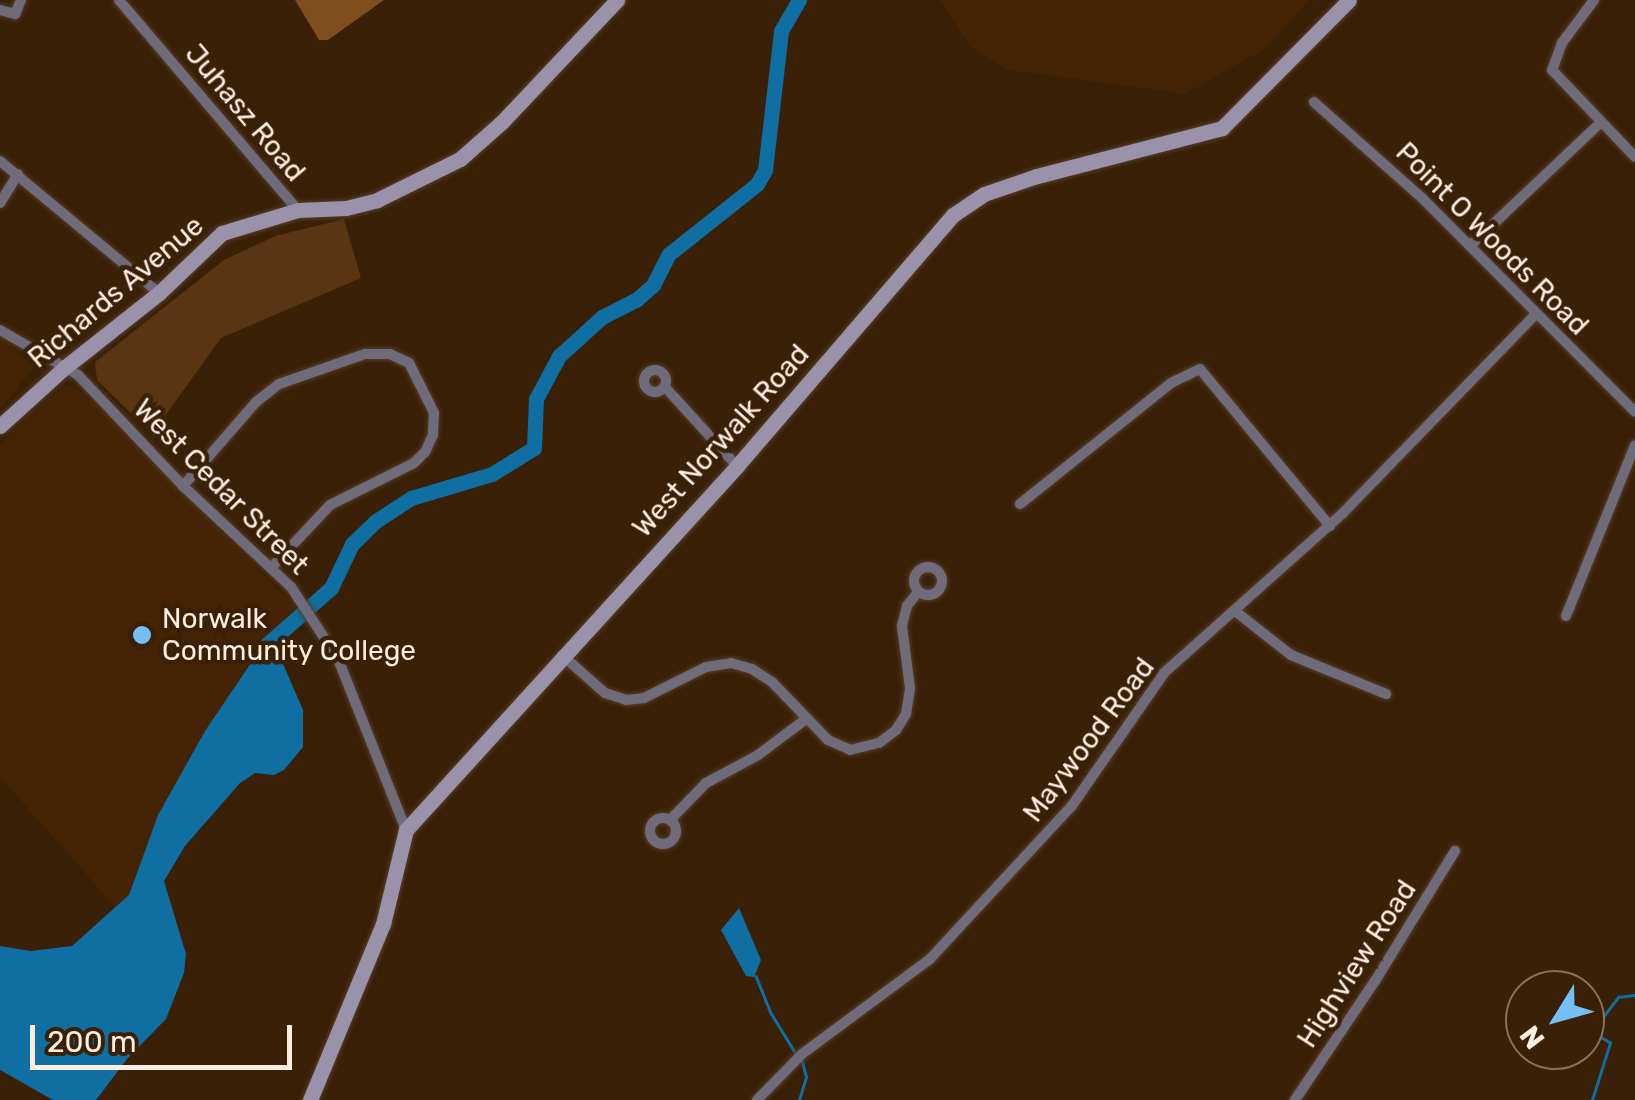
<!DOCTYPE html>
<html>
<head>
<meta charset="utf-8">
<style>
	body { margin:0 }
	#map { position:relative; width:1635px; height:1100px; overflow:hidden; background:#392007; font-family:Rubik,sans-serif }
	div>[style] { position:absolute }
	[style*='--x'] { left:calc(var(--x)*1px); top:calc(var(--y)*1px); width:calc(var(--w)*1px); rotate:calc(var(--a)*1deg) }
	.built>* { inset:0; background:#442404 }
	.green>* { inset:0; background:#593512 }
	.forest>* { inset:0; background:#7f4d1e }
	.water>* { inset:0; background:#0f6ea2 }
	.stream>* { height:2.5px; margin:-1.25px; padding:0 1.25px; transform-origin:1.25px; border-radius:1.25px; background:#0f6ea2 }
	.river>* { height:15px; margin:-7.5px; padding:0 7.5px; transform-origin:7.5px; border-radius:7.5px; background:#0f6ea2 }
	.roads { filter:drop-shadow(0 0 2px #543d26) drop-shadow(0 0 2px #543d26) }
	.street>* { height:10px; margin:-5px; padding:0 5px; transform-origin:5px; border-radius:5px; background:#706b7a }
	.street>.ring { margin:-5px; padding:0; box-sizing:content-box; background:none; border:10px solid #706b7a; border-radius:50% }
	.secondary>* { height:15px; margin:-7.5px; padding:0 7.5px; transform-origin:7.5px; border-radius:7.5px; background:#9a92aa }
	.dots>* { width:28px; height:28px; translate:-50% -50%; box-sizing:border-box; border:5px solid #392007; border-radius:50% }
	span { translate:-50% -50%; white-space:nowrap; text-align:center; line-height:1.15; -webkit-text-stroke:9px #392007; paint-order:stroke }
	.street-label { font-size:28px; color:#fdeee3 }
	.poi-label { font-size:28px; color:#fdeee3 }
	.left { translate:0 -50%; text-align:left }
	.north { position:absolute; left:1505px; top:970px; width:100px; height:100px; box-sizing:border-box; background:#392007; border:2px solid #87725f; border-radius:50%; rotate:233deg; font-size:28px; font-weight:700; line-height:40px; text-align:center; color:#fdeee3 }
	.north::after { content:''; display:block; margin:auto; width:35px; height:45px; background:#74c0f6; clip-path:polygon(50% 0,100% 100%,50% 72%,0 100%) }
	.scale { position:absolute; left:30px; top:1025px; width:262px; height:45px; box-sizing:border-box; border:5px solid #fdeee3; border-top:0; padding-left:12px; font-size:30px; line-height:35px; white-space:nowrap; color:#fdeee3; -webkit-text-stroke:8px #392007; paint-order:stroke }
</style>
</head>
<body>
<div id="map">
	<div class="built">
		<i style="clip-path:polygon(940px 0,1309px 0,1266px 48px,1185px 94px,1008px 70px,971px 48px)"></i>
		<i style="clip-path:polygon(0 336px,34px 367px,0 410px)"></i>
		<i style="clip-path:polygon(66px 385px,77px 388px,96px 404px,304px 616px,251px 663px,205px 731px,158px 815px,129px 895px,116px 908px,0 777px,0 445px,27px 416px)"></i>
	</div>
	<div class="green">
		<i style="clip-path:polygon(344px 219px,361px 278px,221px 338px,152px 434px,97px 380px,95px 362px,224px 260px,275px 236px)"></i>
	</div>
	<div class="forest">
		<i style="clip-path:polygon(295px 0,384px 0,328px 40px,319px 40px)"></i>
	</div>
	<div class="water">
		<i style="clip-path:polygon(263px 653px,283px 664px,303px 710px,303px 747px,284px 770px,274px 775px,255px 773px,240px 783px,185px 846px,164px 881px,186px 954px,184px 973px,166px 1019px,127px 1059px,96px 1100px,53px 1100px,0 1070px,0 946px,31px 951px,72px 946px,129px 895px,158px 815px,205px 731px,251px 663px)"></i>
		<i style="clip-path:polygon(739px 908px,761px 960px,754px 977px,746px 976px,721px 930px)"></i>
	</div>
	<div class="stream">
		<i style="--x:756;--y:976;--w:40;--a:68"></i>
		<i style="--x:771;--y:1013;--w:46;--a:58.4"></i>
		<i style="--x:799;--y:1100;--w:24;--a:-73"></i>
		<i style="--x:806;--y:1077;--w:16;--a:-105"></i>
		<i style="--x:1592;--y:1100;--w:60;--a:-72.5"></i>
		<i style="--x:1610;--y:1043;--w:12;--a:-149"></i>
		<i style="--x:1600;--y:1037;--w:12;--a:-104"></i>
		<i style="--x:1597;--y:1025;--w:35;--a:-53"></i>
		<i style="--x:1618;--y:997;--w:17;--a:-7"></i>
	</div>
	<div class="river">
		<i style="--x:270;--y:655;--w:10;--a:-127"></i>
		<i style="--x:264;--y:647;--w:89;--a:-41.4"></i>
		<i style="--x:331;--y:588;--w:49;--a:-64.5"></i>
		<i style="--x:352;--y:544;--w:33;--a:-44"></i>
		<i style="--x:376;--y:521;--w:42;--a:-33.3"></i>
		<i style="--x:411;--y:498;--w:84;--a:-16.5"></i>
		<i style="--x:492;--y:474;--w:49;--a:-31.8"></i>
		<i style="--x:534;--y:448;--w:49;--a:-87.7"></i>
		<i style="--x:536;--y:399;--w:49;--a:-61.9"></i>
		<i style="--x:559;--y:356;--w:58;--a:-42.2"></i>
		<i style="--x:602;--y:317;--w:38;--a:-27"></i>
		<i style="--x:636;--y:300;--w:23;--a:-41"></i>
		<i style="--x:653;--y:285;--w:35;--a:-63"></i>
		<i style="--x:669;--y:254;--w:112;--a:-38.5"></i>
		<i style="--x:757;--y:184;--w:16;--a:-60"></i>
		<i style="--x:765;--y:170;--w:140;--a:-83.4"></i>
		<i style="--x:781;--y:31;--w:36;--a:-60"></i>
	</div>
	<div class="roads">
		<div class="street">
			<i style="--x:119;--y:0;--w:276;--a:49.6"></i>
			<i style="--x:1594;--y:0;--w:54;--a:126.7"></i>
			<i style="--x:1562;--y:43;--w:29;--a:110"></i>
			<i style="--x:1552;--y:70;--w:120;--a:46.3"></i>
			<i style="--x:0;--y:10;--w:16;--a:15"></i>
			<i style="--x:15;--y:14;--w:15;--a:-67"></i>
			<i style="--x:1314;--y:102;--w:144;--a:41.6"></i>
			<i style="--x:1422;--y:198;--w:302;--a:45.1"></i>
			<i style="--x:0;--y:161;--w:207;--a:39.7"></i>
			<i style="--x:0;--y:203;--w:34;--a:-58"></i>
			<i style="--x:1470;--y:246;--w:180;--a:-43.4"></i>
			<i style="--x:0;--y:330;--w:90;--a:30"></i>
			<i style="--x:78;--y:375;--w:153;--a:46.6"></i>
			<i style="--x:183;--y:486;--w:148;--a:43.1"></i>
			<i style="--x:291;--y:587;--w:86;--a:56.9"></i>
			<i style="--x:338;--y:659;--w:184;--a:68.3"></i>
			<i class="ring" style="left:644px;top:370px;width:12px;height:12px"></i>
			<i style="--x:665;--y:387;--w:107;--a:47.7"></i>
			<i style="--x:183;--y:486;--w:111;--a:-49"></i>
			<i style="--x:256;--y:402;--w:29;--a:-38"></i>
			<i style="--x:279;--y:384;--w:91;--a:-19.2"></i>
			<i style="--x:365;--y:354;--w:25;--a:0"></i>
			<i style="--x:390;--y:354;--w:21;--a:25"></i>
			<i style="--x:409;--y:363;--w:56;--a:63.4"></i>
			<i style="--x:434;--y:413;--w:22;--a:93"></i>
			<i style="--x:433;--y:435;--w:19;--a:115"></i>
			<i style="--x:425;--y:452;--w:16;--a:135"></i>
			<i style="--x:414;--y:463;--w:94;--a:153.4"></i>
			<i style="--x:330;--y:505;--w:83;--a:133.1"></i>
			<i style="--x:1020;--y:504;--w:193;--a:-38.7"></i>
			<i style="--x:1171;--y:383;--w:32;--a:-26"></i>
			<i style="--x:1200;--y:369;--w:204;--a:50.4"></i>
			<i class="ring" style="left:914px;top:567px;width:18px;height:18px"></i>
			<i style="--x:1235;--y:611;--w:71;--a:38.2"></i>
			<i style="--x:1291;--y:655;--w:103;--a:22.3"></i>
			<i style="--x:1566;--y:616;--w:184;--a:-68"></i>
			<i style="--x:562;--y:655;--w:57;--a:41.5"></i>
			<i style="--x:605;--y:693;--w:22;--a:18"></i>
			<i style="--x:626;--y:700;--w:18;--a:-6"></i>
			<i style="--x:644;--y:698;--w:69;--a:-26.6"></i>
			<i style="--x:706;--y:667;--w:25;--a:-9"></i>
			<i style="--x:731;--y:663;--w:22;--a:16"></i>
			<i style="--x:752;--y:669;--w:24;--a:33"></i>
			<i style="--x:772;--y:682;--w:81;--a:46"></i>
			<i style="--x:828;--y:740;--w:24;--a:24"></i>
			<i style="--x:850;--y:750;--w:30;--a:-14"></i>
			<i style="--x:879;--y:743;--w:21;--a:-37"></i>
			<i style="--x:896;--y:730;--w:19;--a:-58"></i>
			<i style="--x:906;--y:714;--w:26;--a:-81"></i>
			<i style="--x:910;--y:688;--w:63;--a:-97.4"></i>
			<i style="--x:902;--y:626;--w:21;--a:-76"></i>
			<i style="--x:907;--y:606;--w:18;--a:-52"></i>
			<i class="ring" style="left:650px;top:818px;width:16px;height:16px"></i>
			<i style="--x:670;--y:820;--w:52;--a:-45.8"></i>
			<i style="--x:706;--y:783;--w:59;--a:-28.3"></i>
			<i style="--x:758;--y:755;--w:60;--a:-36.9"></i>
			<i style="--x:757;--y:1100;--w:64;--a:-45.6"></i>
			<i style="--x:802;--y:1054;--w:159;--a:-36.6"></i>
			<i style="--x:930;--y:959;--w:207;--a:-47.2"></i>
			<i style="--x:1071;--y:807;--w:163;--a:-55.2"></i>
			<i style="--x:1164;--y:673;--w:240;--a:-41.8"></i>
			<i style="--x:1343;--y:513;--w:277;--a:-45.9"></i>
			<i style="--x:1295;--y:1100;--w:143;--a:-56.1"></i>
			<i style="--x:1375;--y:981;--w:153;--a:-58.4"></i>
		</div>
		<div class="secondary">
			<i style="--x:0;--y:426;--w:86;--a:-42.2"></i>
			<i style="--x:64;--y:368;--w:121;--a:-38.3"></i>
			<i style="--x:159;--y:293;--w:87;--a:-43.6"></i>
			<i style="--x:222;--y:233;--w:79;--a:-16.8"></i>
			<i style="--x:298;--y:210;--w:48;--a:-2.4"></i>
			<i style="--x:346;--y:208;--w:32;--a:-14"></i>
			<i style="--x:377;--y:200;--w:93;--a:-26.3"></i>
			<i style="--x:460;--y:159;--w:56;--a:-41.4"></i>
			<i style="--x:502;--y:122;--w:168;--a:-46.7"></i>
			<i style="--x:310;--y:1100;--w:191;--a:-67.5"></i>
			<i style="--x:383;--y:924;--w:97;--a:-76.3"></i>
			<i style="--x:406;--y:830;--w:492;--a:-47.7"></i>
			<i style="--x:737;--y:466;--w:331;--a:-49.3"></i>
			<i style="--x:953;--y:215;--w:37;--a:-34"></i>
			<i style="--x:984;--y:194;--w:56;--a:-18.8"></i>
			<i style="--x:1037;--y:176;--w:191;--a:-14.5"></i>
			<i style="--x:1222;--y:128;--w:180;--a:-45.2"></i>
		</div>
	</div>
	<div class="dots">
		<i style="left:142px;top:635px;background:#74c0f6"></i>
	</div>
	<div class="street-label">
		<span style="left:245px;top:113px;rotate:50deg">Juhasz Road</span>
		<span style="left:1492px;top:239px;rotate:45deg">Point O Woods Road</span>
		<span style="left:116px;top:292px;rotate:-40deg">Richards Avenue</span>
		<span style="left:721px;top:441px;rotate:-48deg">West Norwalk Road</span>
		<span style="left:221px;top:487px;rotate:45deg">West Cedar Street</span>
		<span style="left:1089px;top:740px;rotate:-53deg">Maywood Road</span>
		<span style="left:1357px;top:964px;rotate:-57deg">Highview Road</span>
	</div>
	<div class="poi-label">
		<span class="left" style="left:162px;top:635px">Norwalk<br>Community College</span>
	</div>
	<div class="north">N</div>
	<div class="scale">200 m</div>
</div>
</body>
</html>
